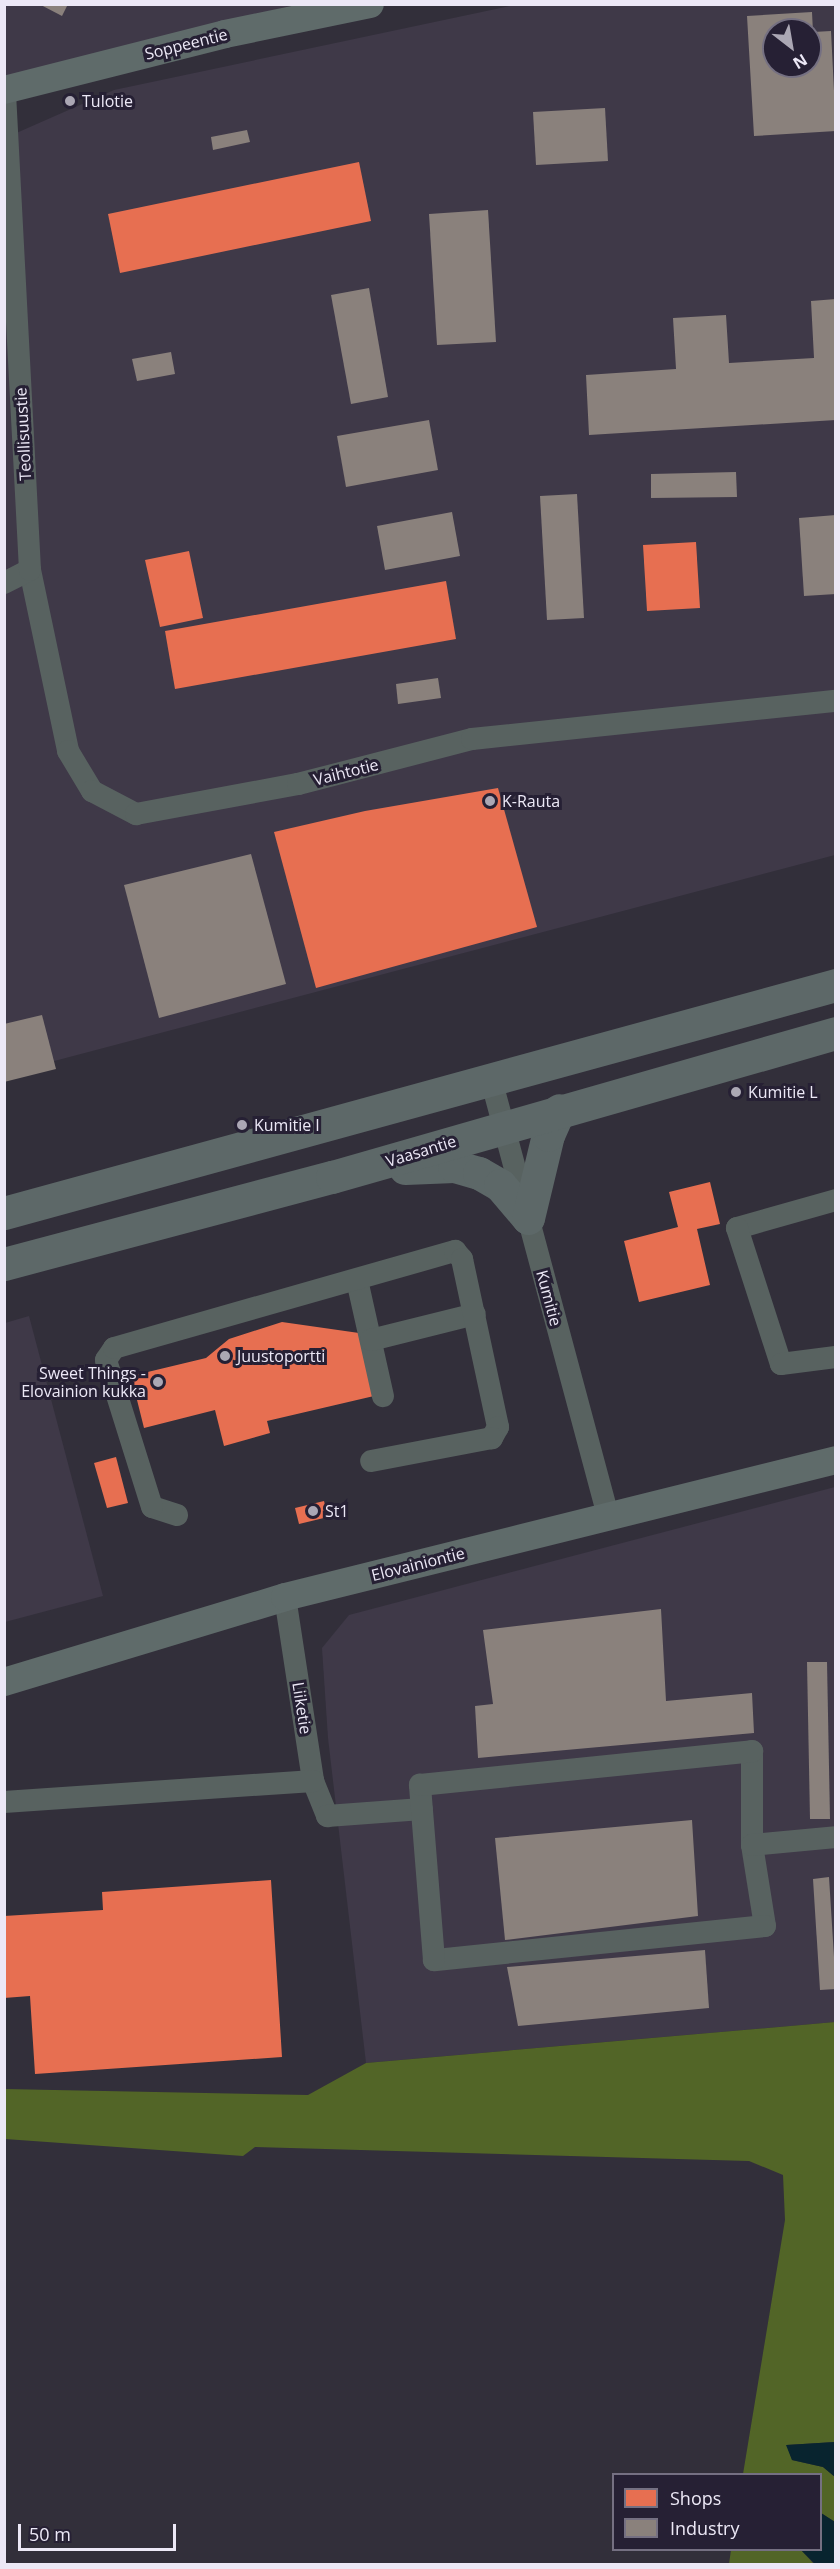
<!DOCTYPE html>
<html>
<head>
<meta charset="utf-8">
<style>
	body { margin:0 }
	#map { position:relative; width:840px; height:2569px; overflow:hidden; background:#322f3a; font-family:"Open Sans",sans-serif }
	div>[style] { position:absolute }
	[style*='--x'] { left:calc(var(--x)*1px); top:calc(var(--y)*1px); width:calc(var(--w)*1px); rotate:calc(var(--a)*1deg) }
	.industrial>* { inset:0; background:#3f3948 }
	.forest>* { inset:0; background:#526527 }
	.water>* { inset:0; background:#08242f }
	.shops>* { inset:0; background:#e76f51 }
	.industry>* { inset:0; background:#8a817c }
	.minor>* { height:22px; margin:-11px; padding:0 11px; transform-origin:11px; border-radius:11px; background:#586260 }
	.major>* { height:28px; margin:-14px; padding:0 14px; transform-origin:14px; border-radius:14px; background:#5f6b6a }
	.highway>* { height:33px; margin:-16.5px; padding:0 16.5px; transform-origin:16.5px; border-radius:16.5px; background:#5d6868 }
	.dots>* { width:16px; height:16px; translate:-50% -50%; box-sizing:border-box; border:3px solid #262034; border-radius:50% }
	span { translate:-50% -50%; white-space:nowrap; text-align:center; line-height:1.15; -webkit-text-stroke:6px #262034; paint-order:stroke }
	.street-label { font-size:16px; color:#ece8f6 }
	.poi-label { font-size:16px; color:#ece8f6 }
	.left { translate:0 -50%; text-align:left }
	.right { translate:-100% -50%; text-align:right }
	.frame { position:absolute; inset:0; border:6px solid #ece8f6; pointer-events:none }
	.legend { position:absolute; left:612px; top:2473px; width:210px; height:78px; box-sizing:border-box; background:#262034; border:2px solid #757082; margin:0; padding:8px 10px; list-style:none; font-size:18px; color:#ece8f6 }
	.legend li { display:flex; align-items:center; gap:12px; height:30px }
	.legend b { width:30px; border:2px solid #757082 }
	.north { position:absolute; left:762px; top:18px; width:60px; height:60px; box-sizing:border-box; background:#262034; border:2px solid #757082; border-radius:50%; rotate:149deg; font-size:16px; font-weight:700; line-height:24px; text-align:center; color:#ece8f6 }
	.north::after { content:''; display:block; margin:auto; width:21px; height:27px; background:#aba7b4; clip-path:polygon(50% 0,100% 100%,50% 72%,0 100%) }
	.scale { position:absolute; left:18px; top:2524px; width:158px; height:27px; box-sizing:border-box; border:3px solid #ece8f6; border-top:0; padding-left:8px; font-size:18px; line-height:21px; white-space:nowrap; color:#ece8f6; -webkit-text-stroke:4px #262034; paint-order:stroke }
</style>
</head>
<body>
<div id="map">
	<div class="industrial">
		<i style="clip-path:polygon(5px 5px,294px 5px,5px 79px)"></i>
		<i style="clip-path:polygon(evenodd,515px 5px,835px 5px,835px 855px,5px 1074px,5px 138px,114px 90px,515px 5px,774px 30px,810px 30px,810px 66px,774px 66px,774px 30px)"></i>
		<i style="clip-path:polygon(29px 1316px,103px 1596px,5px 1622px,5px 1323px)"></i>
		<i style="clip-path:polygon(835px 1487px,835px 2022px,366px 2063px,328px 1738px,322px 1648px,349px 1615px)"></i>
	</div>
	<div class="forest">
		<i style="clip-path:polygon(835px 2022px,835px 2442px,787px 2445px,792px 2460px,823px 2467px,835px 2477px,835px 2522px,821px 2513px,820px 2474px,743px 2474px,785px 2220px,783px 2175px,749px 2161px,255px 2147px,243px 2156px,5px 2139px,4px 2089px,308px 2095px,366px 2063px)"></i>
		<i style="clip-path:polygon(731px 2550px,801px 2550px,814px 2564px,729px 2564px)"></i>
	</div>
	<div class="water">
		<i style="clip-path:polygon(835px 2442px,835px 2477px,823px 2467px,792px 2460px,786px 2445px)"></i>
		<i style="clip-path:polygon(821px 2513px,835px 2522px,835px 2564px,815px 2564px,801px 2550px,820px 2550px)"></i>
	</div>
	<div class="shops">
		<i style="clip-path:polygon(359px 162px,371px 221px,120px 273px,108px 214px)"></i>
		<i style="clip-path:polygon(696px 542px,700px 608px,647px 611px,643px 545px)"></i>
		<i style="clip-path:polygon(189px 551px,203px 618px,160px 627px,145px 560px)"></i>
		<i style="clip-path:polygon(446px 581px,456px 639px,175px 689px,165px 631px)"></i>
		<i style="clip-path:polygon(498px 788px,537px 927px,316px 988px,274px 832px,365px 811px)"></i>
		<i style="clip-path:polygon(710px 1182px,720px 1224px,697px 1229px,710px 1285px,639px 1302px,624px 1241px,678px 1227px,669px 1192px)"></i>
		<i style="clip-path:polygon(282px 1322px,359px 1333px,374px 1396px,267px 1421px,270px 1433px,224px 1446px,215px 1410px,144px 1428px,131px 1376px,206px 1358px,229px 1339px)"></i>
		<i style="clip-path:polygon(116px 1457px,128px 1503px,107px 1508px,94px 1463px)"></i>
		<i style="clip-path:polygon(324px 1501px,328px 1517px,299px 1524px,295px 1508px)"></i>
		<i style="clip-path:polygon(271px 1880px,282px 2057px,35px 2074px,30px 1996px,4px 1998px,4px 1916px,103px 1910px,102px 1892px)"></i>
	</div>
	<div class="industry">
		<i style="clip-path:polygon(39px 4px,68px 4px,62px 16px)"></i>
		<i style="clip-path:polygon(evenodd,812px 12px,813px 32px,831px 31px,836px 131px,754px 136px,747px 16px,812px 12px,774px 30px,810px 30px,810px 66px,774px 66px,774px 30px)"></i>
		<i style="clip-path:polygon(605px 108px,608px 161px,536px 165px,533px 112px)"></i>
		<i style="clip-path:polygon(247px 130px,250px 142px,213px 150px,211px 137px)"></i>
		<i style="clip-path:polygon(488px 210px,496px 342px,437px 345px,429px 214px)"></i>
		<i style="clip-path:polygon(369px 288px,388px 397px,351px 404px,331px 295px)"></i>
		<i style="clip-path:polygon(836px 299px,836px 420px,589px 435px,586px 375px,676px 369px,673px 318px,726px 315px,729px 363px,814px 358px,811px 301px)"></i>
		<i style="clip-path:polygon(171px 352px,175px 374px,137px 381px,132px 359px)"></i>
		<i style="clip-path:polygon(429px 420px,438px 470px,346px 487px,337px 436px)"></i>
		<i style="clip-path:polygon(736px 472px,737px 497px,651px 498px,651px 474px)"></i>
		<i style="clip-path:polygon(577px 494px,584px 618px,547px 620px,540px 496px)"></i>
		<i style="clip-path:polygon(452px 512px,460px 556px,385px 570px,377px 526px)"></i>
		<i style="clip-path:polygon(836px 515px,836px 594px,804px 596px,799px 518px)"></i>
		<i style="clip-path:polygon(438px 678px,441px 698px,398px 704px,396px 684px)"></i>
		<i style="clip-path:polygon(251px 854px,286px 984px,159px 1018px,124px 885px)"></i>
		<i style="clip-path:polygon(42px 1015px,56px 1069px,4px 1082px,4px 1024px)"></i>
		<i style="clip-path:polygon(661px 1609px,666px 1701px,752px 1693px,754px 1733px,478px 1758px,475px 1706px,493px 1704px,483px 1630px)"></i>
		<i style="clip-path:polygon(807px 1662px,827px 1662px,830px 1819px,810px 1819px)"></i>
		<i style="clip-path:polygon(692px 1820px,698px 1916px,505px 1940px,495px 1838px)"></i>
		<i style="clip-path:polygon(829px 1877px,836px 1989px,820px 1990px,813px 1879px)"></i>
		<i style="clip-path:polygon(705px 1950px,709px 2008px,518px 2026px,507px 1967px)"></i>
	</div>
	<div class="minor">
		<i style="--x:30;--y:570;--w:185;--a:78.1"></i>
		<i style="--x:68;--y:751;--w:47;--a:59"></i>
		<i style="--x:92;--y:791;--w:50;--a:27.6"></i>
		<i style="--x:136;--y:814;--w:165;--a:-10.5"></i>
		<i style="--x:298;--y:784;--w:180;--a:-14.5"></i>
		<i style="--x:472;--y:739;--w:366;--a:-6"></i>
		<i style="--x:4;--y:583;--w:29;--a:-27"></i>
		<i style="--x:30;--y:570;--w:481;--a:-93"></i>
		<i style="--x:491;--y:1079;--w:452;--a:75"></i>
		<i style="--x:836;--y:1200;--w:103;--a:164.2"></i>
		<i style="--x:737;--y:1228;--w:143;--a:72.1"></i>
		<i style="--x:781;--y:1364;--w:55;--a:-7.3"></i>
		<i style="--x:357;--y:1280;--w:119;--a:77.4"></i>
		<i style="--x:371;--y:1340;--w:107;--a:-14"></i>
		<i style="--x:177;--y:1515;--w:26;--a:-162"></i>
		<i style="--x:152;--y:1507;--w:154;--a:-107.4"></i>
		<i style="--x:106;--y:1360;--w:14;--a:-56"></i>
		<i style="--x:114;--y:1348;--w:355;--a:-15.9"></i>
		<i style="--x:455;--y:1251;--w:11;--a:49"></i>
		<i style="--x:462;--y:1259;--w:172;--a:77.9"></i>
		<i style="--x:498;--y:1427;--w:13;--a:119"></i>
		<i style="--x:492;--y:1438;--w:123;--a:169.2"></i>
		<i style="--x:285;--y:1597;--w:186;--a:81.3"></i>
		<i style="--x:313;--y:1781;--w:38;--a:68"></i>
		<i style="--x:327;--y:1816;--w:95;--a:-4.2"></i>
		<i style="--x:752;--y:1751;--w:94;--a:90"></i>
		<i style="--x:752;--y:1845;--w:82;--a:80.9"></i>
		<i style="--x:765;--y:1926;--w:333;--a:174.1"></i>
		<i style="--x:434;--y:1960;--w:176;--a:-94.6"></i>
		<i style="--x:420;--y:1785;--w:334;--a:-5.8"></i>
		<i style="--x:4;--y:1802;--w:310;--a:-3.9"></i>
		<i style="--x:752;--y:1845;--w:84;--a:-5.4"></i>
	</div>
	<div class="major">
		<i style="--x:4;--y:90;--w:228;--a:-14.2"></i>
		<i style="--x:225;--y:34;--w:148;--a:-11.7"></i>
		<i style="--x:4;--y:1682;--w:294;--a:-16.8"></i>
		<i style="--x:285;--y:1597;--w:568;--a:-13.96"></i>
	</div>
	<div class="highway">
		<i style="--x:405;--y:1168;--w:49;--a:-2.3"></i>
		<i style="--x:454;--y:1166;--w:26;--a:16"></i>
		<i style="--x:479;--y:1173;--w:24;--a:30"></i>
		<i style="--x:500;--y:1185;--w:43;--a:49.7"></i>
		<i style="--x:4;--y:1213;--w:863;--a:-15.33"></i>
		<i style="--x:528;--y:1218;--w:85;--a:-76.5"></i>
		<i style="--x:548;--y:1135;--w:27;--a:-66"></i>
		<i style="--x:4;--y:1264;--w:339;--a:-14.9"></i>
		<i style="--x:332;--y:1177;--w:524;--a:-15.95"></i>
	</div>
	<div class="dots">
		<i style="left:70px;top:101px;background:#aba7b4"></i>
		<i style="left:490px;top:801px;background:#aba7b4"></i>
		<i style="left:736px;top:1092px;background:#aba7b4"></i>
		<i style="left:242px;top:1125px;background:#aba7b4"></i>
		<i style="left:225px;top:1356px;background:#aba7b4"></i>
		<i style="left:158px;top:1382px;background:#aba7b4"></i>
		<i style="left:313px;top:1511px;background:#aba7b4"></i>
	</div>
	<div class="street-label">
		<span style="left:186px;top:44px;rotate:-14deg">Soppeentie</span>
		<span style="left:23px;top:434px;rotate:-93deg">Teollisuustie</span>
		<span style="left:346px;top:772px;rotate:-14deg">Vaihtotie</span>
		<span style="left:421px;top:1151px;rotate:-17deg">Vaasantie</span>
		<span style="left:549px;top:1298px;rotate:75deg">Kumitie</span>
		<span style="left:418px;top:1564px;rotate:-14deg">Elovainiontie</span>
		<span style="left:302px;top:1708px;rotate:81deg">Liiketie</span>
	</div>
	<div class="poi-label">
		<span class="left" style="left:82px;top:101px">Tulotie</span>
		<span class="left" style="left:502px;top:801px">K-Rauta</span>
		<span class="left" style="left:748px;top:1092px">Kumitie L</span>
		<span class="left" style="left:254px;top:1125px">Kumitie I</span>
		<span class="left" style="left:237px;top:1356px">Juustoportti</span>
		<span class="right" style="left:146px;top:1382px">Sweet Things -<br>Elovainion kukka</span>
		<span class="left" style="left:325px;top:1511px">St1</span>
	</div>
	<div class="frame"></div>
	<ul class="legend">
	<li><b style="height:16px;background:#e76f51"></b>Shops</li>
	<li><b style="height:16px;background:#8a817c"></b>Industry</li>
	</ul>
	<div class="north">N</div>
	<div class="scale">50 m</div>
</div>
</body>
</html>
